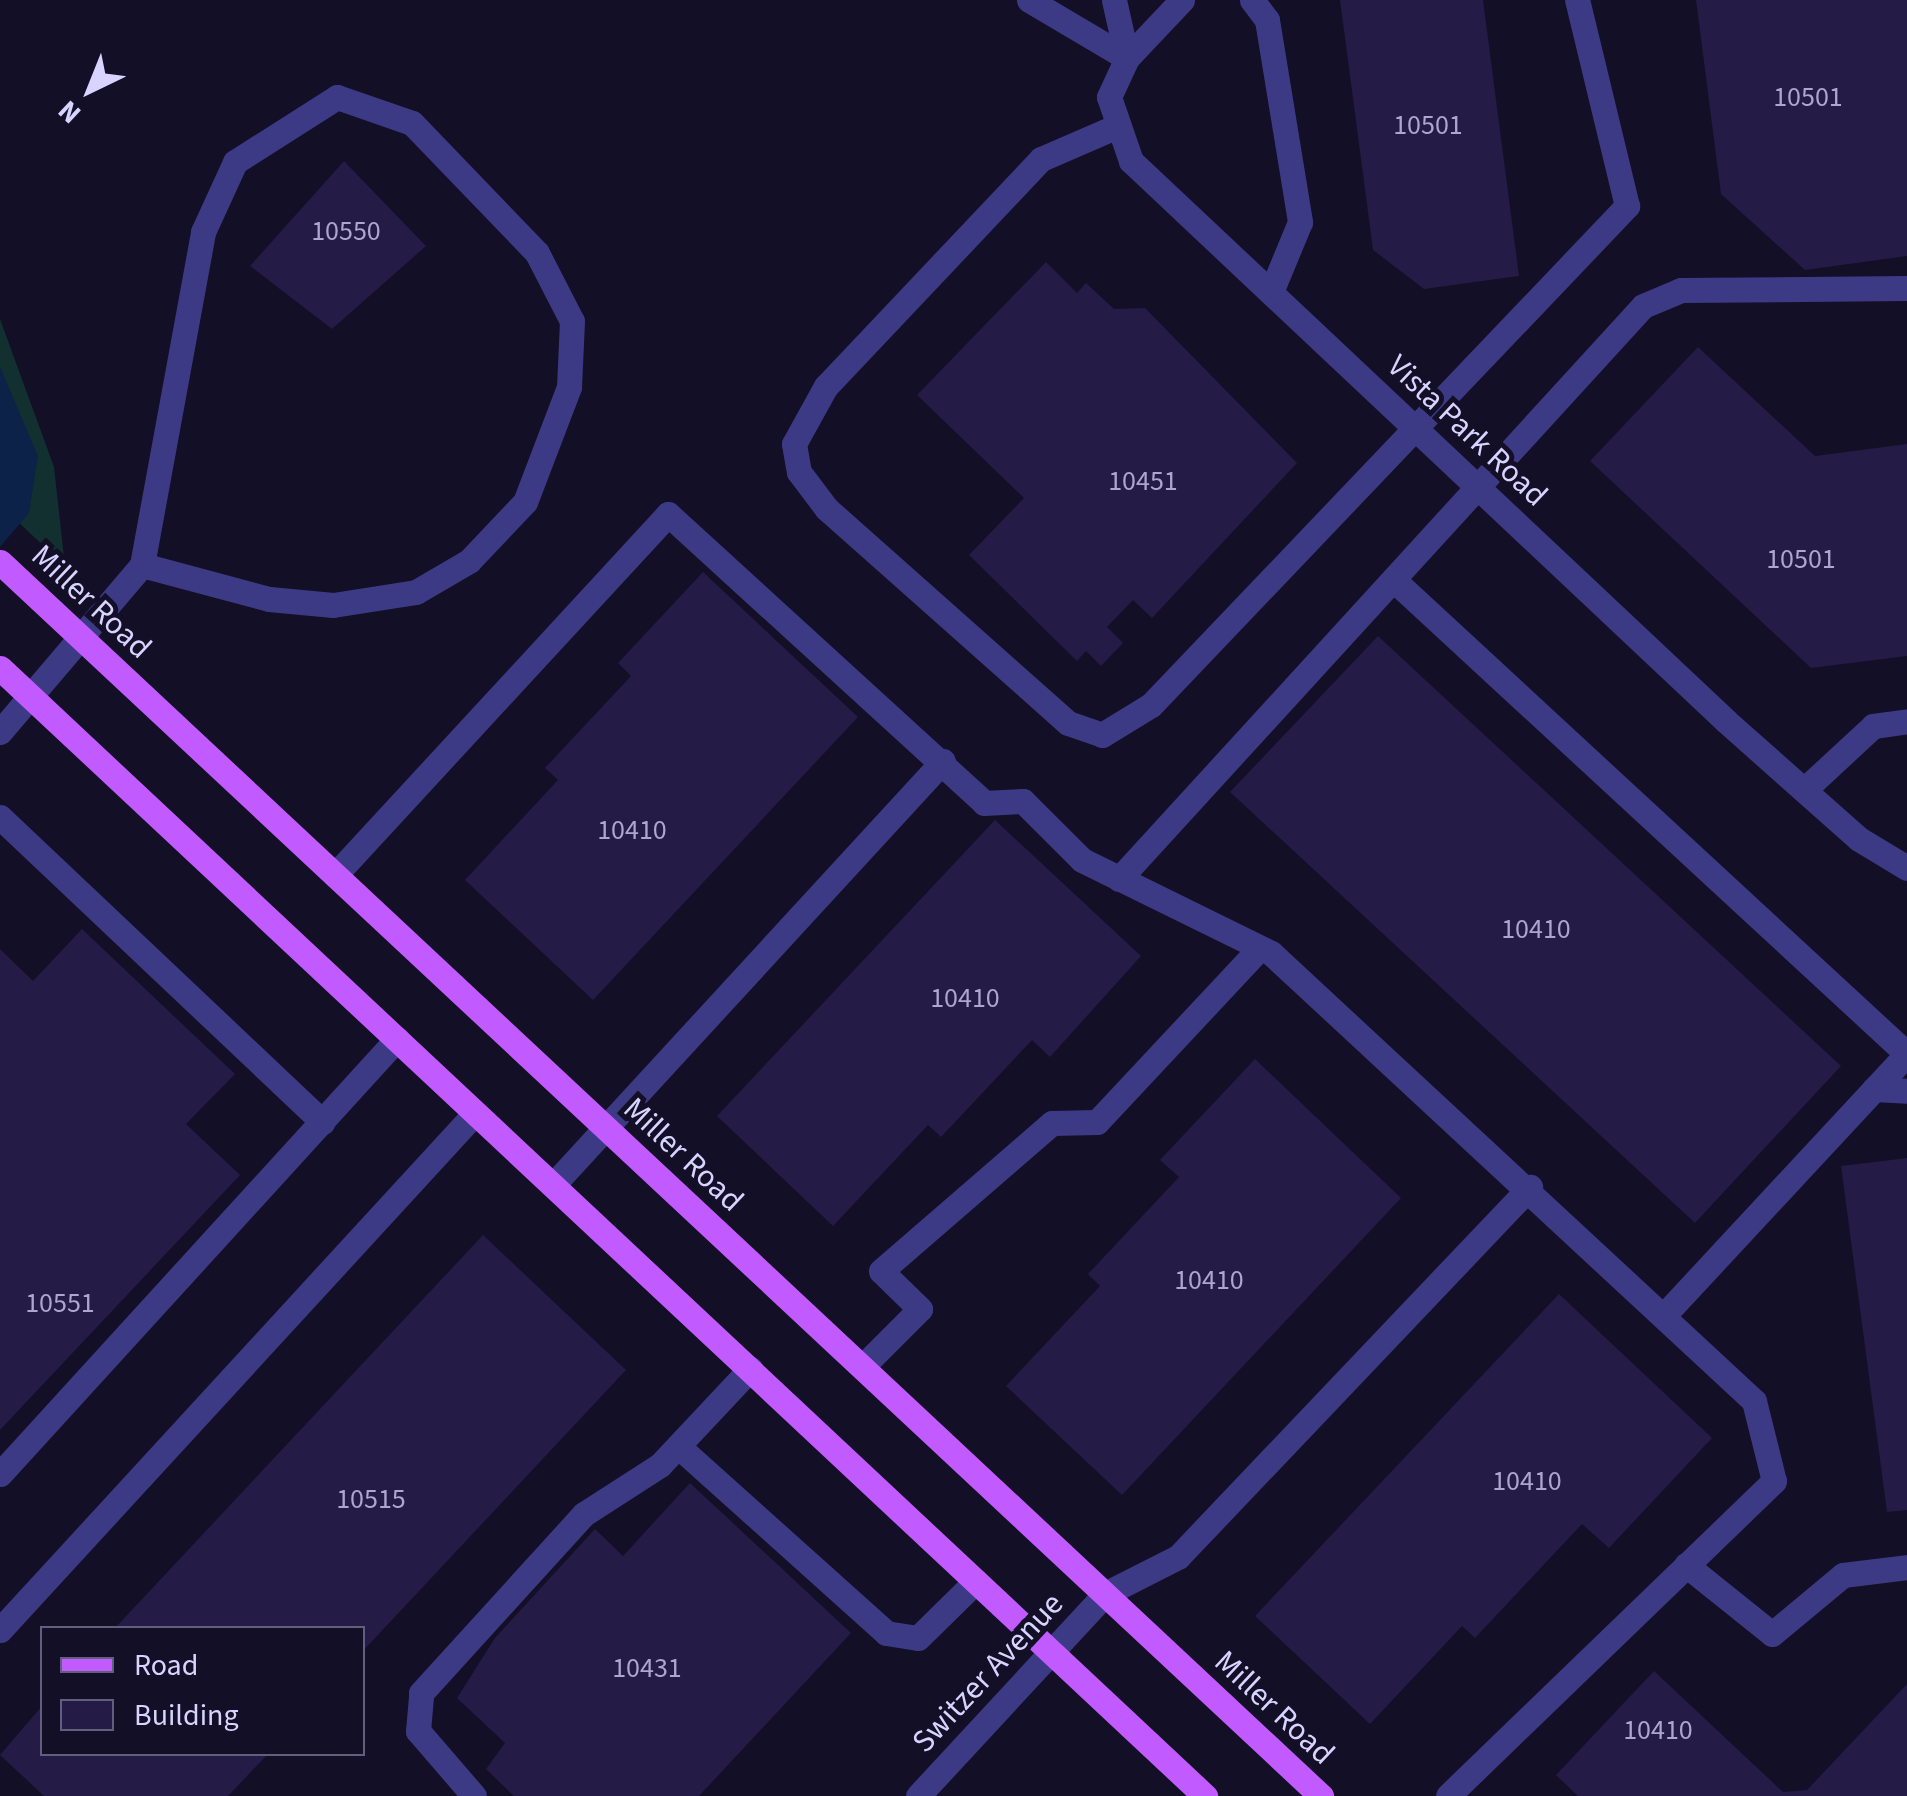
<!DOCTYPE html>
<html>
<head>
<meta charset="utf-8">
<style>
	body { margin:0 }
	#map { position:relative; width:1907px; height:1796px; overflow:hidden; background:#130f26; font-family:"Source Sans 3",sans-serif }
	div>[style] { position:absolute }
	[style*='--x'] { left:calc(var(--x)*1px); top:calc(var(--y)*1px); width:calc(var(--w)*1px); rotate:calc(var(--a)*1deg) }
	.green>* { inset:0; background:#12302f }
	.water>* { inset:0; background:#0c2248 }
	.building>* { inset:0; background:#241b47 }
	.minor>* { height:25px; margin:-12.5px; padding:0 12.5px; transform-origin:12.5px; border-radius:12.5px; background:#3d3a85 }
	.major>* { height:25px; margin:-12.5px; padding:0 12.5px; transform-origin:12.5px; border-radius:12.5px; background:#c25bff }
	span { translate:-50% -50%; white-space:nowrap; text-align:center; line-height:1.15; -webkit-text-stroke:10px #130f26; paint-order:stroke }
	.number-label { font-size:28px; color:#aca6d1 }
	.number-label span { -webkit-text-stroke-width:0 }
	.street-label { font-size:32px; color:#d9d4ff }
	.legend { position:absolute; left:40px; top:1626px; width:325px; height:130px; box-sizing:border-box; background:#130f26; border:2px solid #625e7d; margin:0; padding:12px 18px; list-style:none; font-size:30px; color:#d9d4ff }
	.legend li { display:flex; align-items:center; gap:20px; height:50px }
	.legend b { width:50px; border:2px solid #625e7d }
	.north { position:absolute; left:40px; top:40px; width:100px; height:100px; -webkit-text-stroke:8px #130f26; paint-order:stroke; rotate:223deg; font-size:28px; font-weight:700; line-height:40px; text-align:center; color:#d9d4ff }
	.north::after { content:''; display:block; margin:auto; width:35px; height:45px; background:#d9d4ff; clip-path:polygon(50% 0,100% 100%,50% 72%,0 100%) }
</style>
</head>
<body>
<div id="map">
	<div class="green">
		<i style="clip-path:polygon(0 319px,54px 467px,65px 566px,0 505px)"></i>
	</div>
	<div class="water">
		<i style="clip-path:polygon(0 367px,38px 456px,29px 513px,0 547px)"></i>
	</div>
	<div class="building">
		<i style="clip-path:polygon(1340px 0,1483px 0,1519px 276px,1424px 289px,1373px 250px)"></i>
		<i style="clip-path:polygon(1696px 0,1907px 0,1907px 256px,1805px 270px,1721px 194px)"></i>
		<i style="clip-path:polygon(344px 161px,426px 246px,332px 329px,250px 266px)"></i>
		<i style="clip-path:polygon(1046px 262px,1077px 293px,1086px 283px,1114px 309px,1145px 308px,1297px 463px,1152px 618px,1133px 600px,1107px 627px,1123px 643px,1101px 666px,1086px 651px,1077px 661px,969px 555px,1024px 498px,917px 395px)"></i>
		<i style="clip-path:polygon(1698px 347px,1815px 456px,1907px 444px,1907px 656px,1811px 668px,1590px 461px)"></i>
		<i style="clip-path:polygon(703px 572px,858px 717px,593px 1000px,465px 880px,558px 780px,545px 768px,631px 676px,618px 663px)"></i>
		<i style="clip-path:polygon(1378px 636px,1841px 1066px,1695px 1223px,1230px 792px)"></i>
		<i style="clip-path:polygon(995px 820px,1141px 956px,1050px 1057px,1032px 1040px,941px 1137px,928px 1125px,833px 1226px,717px 1116px)"></i>
		<i style="clip-path:polygon(82px 929px,235px 1074px,186px 1124px,240px 1175px,0 1430px,0 949px,33px 981px)"></i>
		<i style="clip-path:polygon(1255px 1059px,1401px 1198px,1122px 1495px,1006px 1386px,1100px 1286px,1088px 1274px,1179px 1177px,1160px 1160px)"></i>
		<i style="clip-path:polygon(1907px 1158px,1907px 1510px,1887px 1512px,1841px 1166px)"></i>
		<i style="clip-path:polygon(483px 1235px,626px 1370px,362px 1652px,362px 1628px,115px 1628px)"></i>
		<i style="clip-path:polygon(1559px 1294px,1712px 1438px,1609px 1548px,1582px 1524px,1475px 1638px,1462px 1626px,1370px 1724px,1255px 1616px)"></i>
		<i style="clip-path:polygon(690px 1483px,851px 1633px,699px 1796px,514px 1796px,486px 1769px,505px 1743px,457px 1698px,495px 1638px,595px 1529px,623px 1556px)"></i>
		<i style="clip-path:polygon(1654px 1671px,1783px 1792px,1807px 1790px,1907px 1684px,1907px 1796px,1578px 1796px,1556px 1775px)"></i>
		<i style="clip-path:polygon(42px 1706px,42px 1754px,268px 1754px,228px 1796px,44px 1796px,0 1755px)"></i>
	</div>
	<div class="minor">
		<i style="--x:1029;--y:0;--w:114;--a:30.6"></i>
		<i style="--x:1114;--y:0;--w:59;--a:77.4"></i>
		<i style="--x:1182;--y:0;--w:80;--a:133.5"></i>
		<i style="--x:1127;--y:58;--w:43;--a:114.8"></i>
		<i style="--x:1109;--y:97;--w:68;--a:71"></i>
		<i style="--x:1131;--y:161;--w:817;--a:43.26"></i>
		<i style="--x:1726;--y:721;--w:178;--a:41.6"></i>
		<i style="--x:1859;--y:839;--w:56;--a:31.1"></i>
		<i style="--x:1252;--y:0;--w:25;--a:53"></i>
		<i style="--x:1267;--y:20;--w:205;--a:80.7"></i>
		<i style="--x:1300;--y:222;--w:76;--a:112.5"></i>
		<i style="--x:1115;--y:127;--w:81;--a:156.6"></i>
		<i style="--x:1041;--y:159;--w:313;--a:133.4"></i>
		<i style="--x:826;--y:386;--w:66;--a:118.9"></i>
		<i style="--x:794;--y:444;--w:28;--a:80"></i>
		<i style="--x:799;--y:472;--w:46;--a:52.9"></i>
		<i style="--x:827;--y:509;--w:322;--a:41.6"></i>
		<i style="--x:1068;--y:723;--w:36;--a:19"></i>
		<i style="--x:1102;--y:735;--w:57;--a:-31.5"></i>
		<i style="--x:1151;--y:705;--w:690;--a:-46.35"></i>
		<i style="--x:1627;--y:206;--w:212;--a:-103.6"></i>
		<i style="--x:1396;--y:582;--w:696;--a:42.73"></i>
		<i style="--x:0;--y:732;--w:219;--a:-49.6"></i>
		<i style="--x:142;--y:565;--w:339;--a:-79.6"></i>
		<i style="--x:203;--y:232;--w:77;--a:-65.4"></i>
		<i style="--x:235;--y:162;--w:121;--a:-32.5"></i>
		<i style="--x:337;--y:97;--w:79;--a:19.1"></i>
		<i style="--x:412;--y:123;--w:180;--a:46.1"></i>
		<i style="--x:537;--y:253;--w:76;--a:62.8"></i>
		<i style="--x:572;--y:321;--w:66;--a:92.6"></i>
		<i style="--x:569;--y:387;--w:123;--a:110.9"></i>
		<i style="--x:525;--y:502;--w:81;--a:133.5"></i>
		<i style="--x:469;--y:561;--w:61;--a:149.7"></i>
		<i style="--x:416;--y:592;--w:84;--a:171.1"></i>
		<i style="--x:333;--y:605;--w:64;--a:-174.6"></i>
		<i style="--x:269;--y:599;--w:131;--a:-165"></i>
		<i style="--x:1804;--y:790;--w:94;--a:-42.8"></i>
		<i style="--x:1873;--y:726;--w:34;--a:-8"></i>
		<i style="--x:0;--y:817;--w:444;--a:43.4"></i>
		<i style="--x:335;--y:875;--w:491;--a:-47.3"></i>
		<i style="--x:668;--y:514;--w:428;--a:42.4"></i>
		<i style="--x:984;--y:803;--w:39;--a:-3"></i>
		<i style="--x:1023;--y:801;--w:83;--a:45"></i>
		<i style="--x:1082;--y:860;--w:211;--a:26.2"></i>
		<i style="--x:1271;--y:953;--w:659;--a:42.85"></i>
		<i style="--x:1754;--y:1401;--w:82;--a:76"></i>
		<i style="--x:1774;--y:1481;--w:453;--a:136"></i>
		<i style="--x:1119;--y:879;--w:776;--a:-47.56"></i>
		<i style="--x:1643;--y:306;--w:41;--a:-22.8"></i>
		<i style="--x:1681;--y:290;--w:226;--a:-0.5"></i>
		<i style="--x:1874;--y:1089;--w:33;--a:3"></i>
		<i style="--x:553;--y:1185;--w:576;--a:-47.39"></i>
		<i style="--x:1667;--y:1312;--w:352;--a:-47.1"></i>
		<i style="--x:862;--y:1367;--w:82;--a:-45"></i>
		<i style="--x:920;--y:1309;--w:54;--a:-135.7"></i>
		<i style="--x:881;--y:1271;--w:226;--a:-40.9"></i>
		<i style="--x:1052;--y:1123;--w:45;--a:-1.3"></i>
		<i style="--x:1097;--y:1122;--w:238;--a:-46.9"></i>
		<i style="--x:679;--y:1447;--w:278;--a:41.9"></i>
		<i style="--x:886;--y:1633;--w:32;--a:9"></i>
		<i style="--x:918;--y:1638;--w:81;--a:-44.5"></i>
		<i style="--x:0;--y:1474;--w:589;--a:-47.62"></i>
		<i style="--x:1686;--y:1565;--w:110;--a:38.7"></i>
		<i style="--x:1772;--y:1634;--w:92;--a:-39.7"></i>
		<i style="--x:1843;--y:1575;--w:64;--a:-7.1"></i>
		<i style="--x:0;--y:1630;--w:702;--a:-47.42"></i>
		<i style="--x:474;--y:1796;--w:86;--a:-130.7"></i>
		<i style="--x:418;--y:1731;--w:38;--a:-85"></i>
		<i style="--x:421;--y:1693;--w:242;--a:-47.7"></i>
		<i style="--x:584;--y:1514;--w:90;--a:-32.8"></i>
		<i style="--x:660;--y:1465;--w:132;--a:-46.8"></i>
		<i style="--x:918;--y:1796;--w:275;--a:-47.2"></i>
		<i style="--x:1105;--y:1594;--w:82;--a:-26.9"></i>
		<i style="--x:1178;--y:1557;--w:511;--a:-46.43"></i>
	</div>
	<div class="major">
		<i style="--x:0;--y:562;--w:1808;--a:43.05"></i>
		<i style="--x:0;--y:668;--w:1651;--a:43.11"></i>
	</div>
	<div class="number-label">
		<span style="left:1808px;top:97px">10501</span>
		<span style="left:1428px;top:125px">10501</span>
		<span style="left:346px;top:231px">10550</span>
		<span style="left:1143px;top:481px">10451</span>
		<span style="left:1801px;top:559px">10501</span>
		<span style="left:632px;top:830px">10410</span>
		<span style="left:1536px;top:929px">10410</span>
		<span style="left:965px;top:998px">10410</span>
		<span style="left:1209px;top:1280px">10410</span>
		<span style="left:60px;top:1303px">10551</span>
		<span style="left:1527px;top:1481px">10410</span>
		<span style="left:371px;top:1499px">10515</span>
		<span style="left:647px;top:1668px">10431</span>
		<span style="left:1658px;top:1730px">10410</span>
	</div>
	<div class="street-label">
		<span style="left:1467px;top:431px;rotate:43deg">Vista Park Road</span>
		<span style="left:91px;top:602px;rotate:43deg">Miller Road</span>
		<span style="left:683px;top:1155px;rotate:43deg">Miller Road</span>
		<span style="left:988px;top:1673px;rotate:-47deg">Switzer Avenue</span>
		<span style="left:1274px;top:1708px;rotate:43deg">Miller Road</span>
	</div>
	<ul class="legend">
	<li><b style="height:12px;background:#c25bff"></b>Road</li>
	<li><b style="height:28px;background:#241b47"></b>Building</li>
	</ul>
	<div class="north">N</div>
</div>
</body>
</html>
